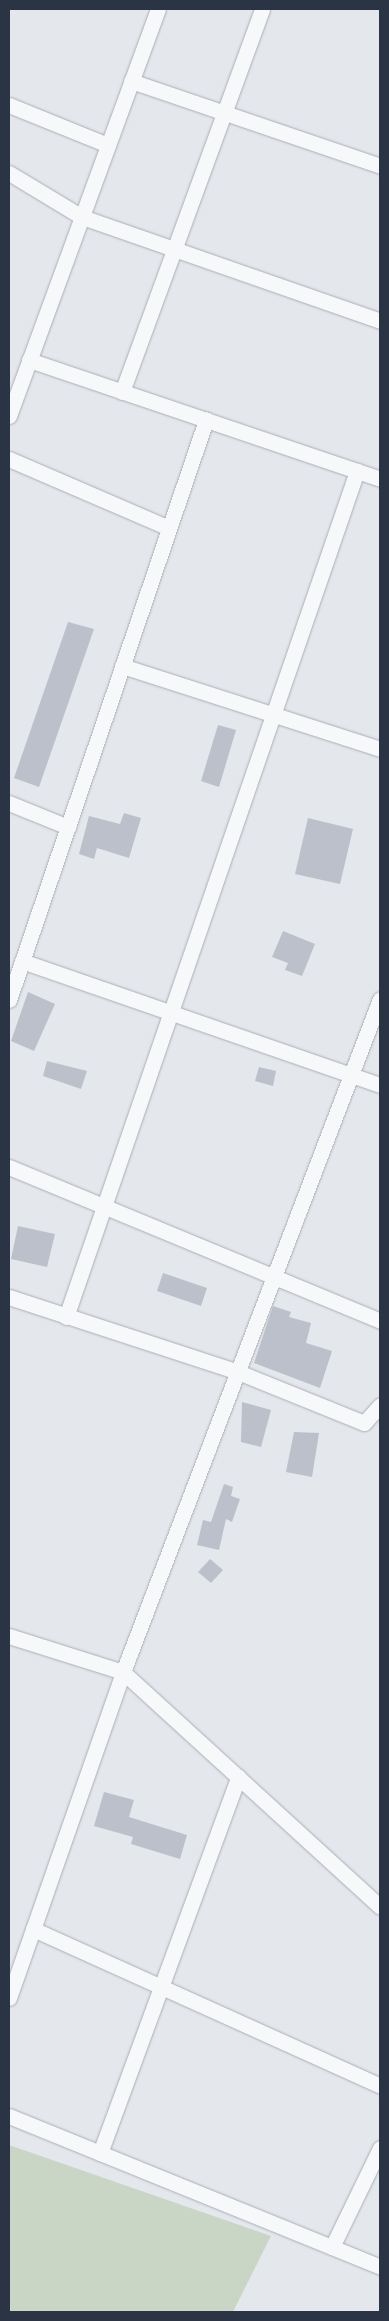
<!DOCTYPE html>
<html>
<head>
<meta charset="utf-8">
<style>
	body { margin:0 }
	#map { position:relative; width:389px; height:2321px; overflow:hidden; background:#e4e7ec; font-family:"Open Sans",sans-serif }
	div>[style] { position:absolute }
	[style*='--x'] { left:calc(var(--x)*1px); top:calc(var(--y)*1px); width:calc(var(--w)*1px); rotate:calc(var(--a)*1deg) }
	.green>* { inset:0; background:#c9d6c5 }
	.building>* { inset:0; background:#bbc0ca }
	.roads { filter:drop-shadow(0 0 1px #a9aeb7) drop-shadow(0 0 1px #a9aeb7) }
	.minor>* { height:15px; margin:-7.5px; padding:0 7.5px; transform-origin:7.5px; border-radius:7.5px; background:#f7f8fa }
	span { translate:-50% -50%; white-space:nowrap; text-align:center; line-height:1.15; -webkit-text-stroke:4px #f4f6f9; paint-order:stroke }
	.frame { position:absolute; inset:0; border:10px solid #2b3445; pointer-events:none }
</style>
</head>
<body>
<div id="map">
	<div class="green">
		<i style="clip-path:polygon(9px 2145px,271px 2236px,233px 2312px,9px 2312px)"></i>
	</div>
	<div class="building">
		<i style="clip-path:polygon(68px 622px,94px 629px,39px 787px,14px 778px)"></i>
		<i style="clip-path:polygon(218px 725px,236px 730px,219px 787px,201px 781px)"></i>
		<i style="clip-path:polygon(124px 813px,141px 818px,129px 858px,97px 848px,94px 859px,79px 854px,89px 816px,120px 824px)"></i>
		<i style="clip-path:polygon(308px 818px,353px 829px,340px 884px,295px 874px)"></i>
		<i style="clip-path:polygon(283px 931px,315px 944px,302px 976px,285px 970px,288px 963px,272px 957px)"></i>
		<i style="clip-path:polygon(28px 992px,55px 1004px,34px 1051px,11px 1041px)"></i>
		<i style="clip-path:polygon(47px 1061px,87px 1071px,81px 1089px,43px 1076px)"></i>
		<i style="clip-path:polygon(259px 1067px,276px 1071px,273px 1086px,255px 1081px)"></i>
		<i style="clip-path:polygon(18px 1226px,55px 1234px,47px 1267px,11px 1259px)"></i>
		<i style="clip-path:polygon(163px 1273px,207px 1288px,201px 1306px,157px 1291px)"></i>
		<i style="clip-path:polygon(273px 1306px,291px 1312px,289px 1317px,311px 1323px,306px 1343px,332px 1351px,320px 1388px,254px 1363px)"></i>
		<i style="clip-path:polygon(242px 1402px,271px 1410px,261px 1447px,241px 1442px)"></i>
		<i style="clip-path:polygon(294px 1432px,319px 1433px,312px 1477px,286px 1472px)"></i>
		<i style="clip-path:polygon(224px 1484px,233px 1487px,231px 1496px,240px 1499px,232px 1522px,226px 1519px,219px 1550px,197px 1545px,203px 1520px,211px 1522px)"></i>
		<i style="clip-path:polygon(210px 1559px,223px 1570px,211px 1583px,198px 1572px)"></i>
		<i style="clip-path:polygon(104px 1792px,134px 1800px,129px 1817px,187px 1835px,180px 1859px,131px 1844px,133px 1837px,94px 1826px)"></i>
	</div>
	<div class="roads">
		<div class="minor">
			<i style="--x:131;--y:81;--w:263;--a:18.8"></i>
			<i style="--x:9;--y:105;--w:107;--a:22"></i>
			<i style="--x:9;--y:173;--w:85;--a:31.1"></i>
			<i style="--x:82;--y:217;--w:316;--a:19.2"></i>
			<i style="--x:29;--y:360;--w:371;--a:18.7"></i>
			<i style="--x:122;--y:392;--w:408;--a:-69.9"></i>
			<i style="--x:9;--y:416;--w:433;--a:-69.9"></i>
			<i style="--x:9;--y:459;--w:174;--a:23.3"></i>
			<i style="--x:122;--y:666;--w:271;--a:17.8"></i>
			<i style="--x:9;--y:803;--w:64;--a:22.1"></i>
			<i style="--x:22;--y:961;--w:379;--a:19.1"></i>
			<i style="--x:9;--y:1000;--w:613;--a:-71.24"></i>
			<i style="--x:9;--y:1167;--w:402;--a:22.5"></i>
			<i style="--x:9;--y:1297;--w:241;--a:18.1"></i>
			<i style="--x:238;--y:1372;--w:136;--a:22"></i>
			<i style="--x:364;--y:1423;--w:24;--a:-48"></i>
			<i style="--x:66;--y:1317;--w:895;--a:-71.02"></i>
			<i style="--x:9;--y:1636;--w:120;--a:17.5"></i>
			<i style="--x:123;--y:1672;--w:348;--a:42.4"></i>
			<i style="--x:33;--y:1929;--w:381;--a:24.3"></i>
			<i style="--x:9;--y:1998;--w:345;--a:-70.7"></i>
			<i style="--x:123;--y:1672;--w:720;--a:-69.1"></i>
			<i style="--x:9;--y:2116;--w:401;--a:22.1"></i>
			<i style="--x:100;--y:2153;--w:401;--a:-69.8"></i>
			<i style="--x:332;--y:2247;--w:110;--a:-64.1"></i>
		</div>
	</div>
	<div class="frame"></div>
</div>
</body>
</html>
